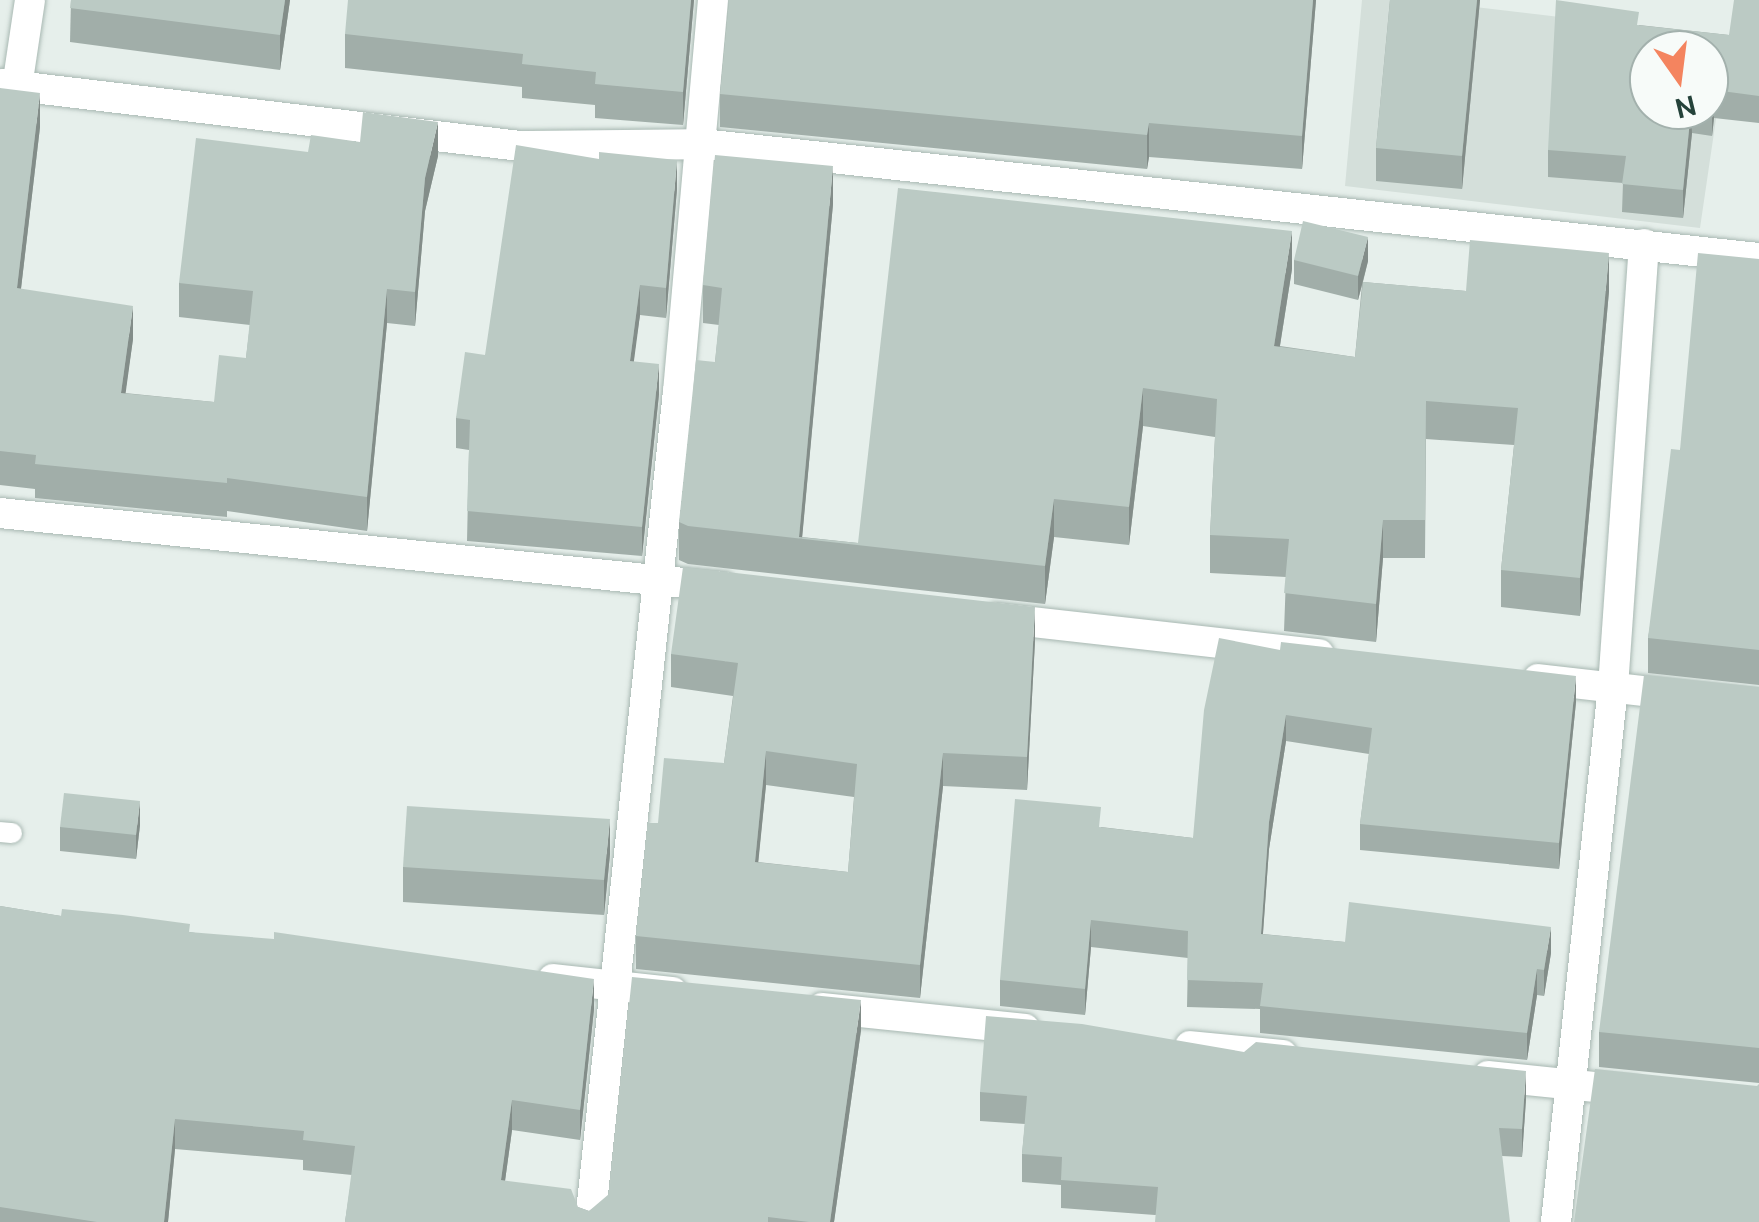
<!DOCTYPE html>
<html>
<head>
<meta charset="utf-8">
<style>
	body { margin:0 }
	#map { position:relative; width:1759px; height:1222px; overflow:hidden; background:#e6efeb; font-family:Ubuntu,sans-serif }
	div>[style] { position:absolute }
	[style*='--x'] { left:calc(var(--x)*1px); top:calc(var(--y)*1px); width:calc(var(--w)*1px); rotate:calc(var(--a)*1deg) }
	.built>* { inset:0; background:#d4dfda }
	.roads { filter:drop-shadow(0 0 2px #a8b8b2) drop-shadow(0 0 2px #a8b8b2) }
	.lane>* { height:20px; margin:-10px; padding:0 10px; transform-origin:10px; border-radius:10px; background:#fff }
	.street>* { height:30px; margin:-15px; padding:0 15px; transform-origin:15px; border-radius:15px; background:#fff }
	.wall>* { inset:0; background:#a1aea9 }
	.shaded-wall>* { inset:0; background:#838d89 }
	.building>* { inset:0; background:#bbcac4 }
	span { translate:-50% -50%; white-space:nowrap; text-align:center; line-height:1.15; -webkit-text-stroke:10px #f7fbf9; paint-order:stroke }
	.north { position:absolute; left:1629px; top:30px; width:100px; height:100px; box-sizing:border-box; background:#f7fbf9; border:2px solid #a3b1ad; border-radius:50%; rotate:166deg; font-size:28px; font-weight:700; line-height:40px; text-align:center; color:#24423a }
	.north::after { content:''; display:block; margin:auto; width:35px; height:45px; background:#f4845f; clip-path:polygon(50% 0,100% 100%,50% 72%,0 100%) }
</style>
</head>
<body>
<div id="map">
	<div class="built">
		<i style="clip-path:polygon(evenodd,1362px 0,1416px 0,1728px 37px,1700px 228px,1345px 186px,1362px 0,1649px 50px,1709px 50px,1709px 110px,1649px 110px,1649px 50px)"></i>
	</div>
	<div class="roads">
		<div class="lane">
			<i style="--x:0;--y:832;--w:12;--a:5"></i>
		</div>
		<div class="street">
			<i style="--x:0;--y:84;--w:524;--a:6.8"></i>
			<i style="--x:520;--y:146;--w:182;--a:-0.6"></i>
			<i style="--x:702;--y:144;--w:1063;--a:6.16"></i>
			<i style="--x:17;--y:87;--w:88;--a:-81.5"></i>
			<i style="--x:0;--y:513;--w:727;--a:5.84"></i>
			<i style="--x:997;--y:618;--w:324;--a:6.4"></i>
			<i style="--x:1538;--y:679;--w:222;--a:6.5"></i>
			<i style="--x:553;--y:979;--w:120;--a:6.2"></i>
			<i style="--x:822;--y:1008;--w:204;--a:5.9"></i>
			<i style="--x:1190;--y:1046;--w:93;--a:5.5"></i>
			<i style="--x:1488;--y:1076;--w:145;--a:5.9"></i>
			<i style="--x:590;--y:1222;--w:835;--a:-83.95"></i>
			<i style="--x:678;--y:392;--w:394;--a:-84.9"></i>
			<i style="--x:1556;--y:1222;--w:538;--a:-83.92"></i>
			<i style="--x:1613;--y:687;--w:444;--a:-86"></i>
		</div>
	</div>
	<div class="wall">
		<i style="clip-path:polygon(71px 0,290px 0,280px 70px,70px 42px)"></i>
		<i style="clip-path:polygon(694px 0,683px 125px,595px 118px,595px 105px,522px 98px,522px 87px,345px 68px,345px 34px)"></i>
		<i style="clip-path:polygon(729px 0,1316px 0,1302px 169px,1149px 157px,1147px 169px,720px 127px,720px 94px)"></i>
		<i style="clip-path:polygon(1390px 0,1480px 0,1462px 189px,1376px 181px,1376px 148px)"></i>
		<i style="clip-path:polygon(evenodd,1759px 0,1759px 123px,1714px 118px,1712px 136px,1692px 133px,1683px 218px,1622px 212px,1623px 183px,1548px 177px,1548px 150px,1639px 25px,1729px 35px,1759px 0,1709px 50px,1709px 110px,1649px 110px,1709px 50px)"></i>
		<i style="clip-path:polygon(0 88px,40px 127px,21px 289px,133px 339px,125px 393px,214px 402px,246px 358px,250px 325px,179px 317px,179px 283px,308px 152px,438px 156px,425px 211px,415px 326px,387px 323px,367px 531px,227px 511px,227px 517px,35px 498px,35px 489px,0 485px)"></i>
		<i style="clip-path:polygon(677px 189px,666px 318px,640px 315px,633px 361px,659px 394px,642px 556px,467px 541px,469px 450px,456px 448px,456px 418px,485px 355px)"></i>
		<i style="clip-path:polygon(833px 204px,802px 537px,858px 543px,1292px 269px,1280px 346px,1355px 357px,1362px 285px,1358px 300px,1294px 284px,1294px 260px,1368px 261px,1363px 282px,1466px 291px,1609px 291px,1580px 616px,1501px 607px,1501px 570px,1514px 445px,1426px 439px,1425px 558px,1383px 558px,1376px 642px,1284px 631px,1286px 577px,1210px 573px,1210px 535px,1215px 437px,1143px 426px,1129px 545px,1054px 537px,1045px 604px,688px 564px,679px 560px,679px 522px,715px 362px,719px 325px,703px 323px,703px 285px)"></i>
		<i style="clip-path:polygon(1759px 259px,1759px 685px,1648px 673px,1648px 638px,1680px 450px)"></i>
		<i style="clip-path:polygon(evenodd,1035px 641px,1027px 790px,943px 786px,920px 998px,636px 969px,636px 936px,658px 823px,724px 763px,733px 696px,671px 687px,671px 654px,1035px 641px,766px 785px,854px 797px,848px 872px,758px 862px,766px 785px)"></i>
		<i style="clip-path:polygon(1280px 650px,1576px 702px,1559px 869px,1360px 850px,1360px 824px,1369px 754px,1286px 741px,1269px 849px,1263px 934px,1345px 942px,1551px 953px,1544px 996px,1537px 995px,1527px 1060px,1260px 1033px,1260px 1009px,1187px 1007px,1188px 958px,1091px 947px,1085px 1015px,1000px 1006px,1000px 980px,1101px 827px,1193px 838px)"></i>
		<i style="clip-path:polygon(1759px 687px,1759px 1083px,1599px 1067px,1599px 1032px)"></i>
		<i style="clip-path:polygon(140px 825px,136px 859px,60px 851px,60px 827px)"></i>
		<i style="clip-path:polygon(610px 854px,604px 915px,403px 902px,403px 867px)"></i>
		<i style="clip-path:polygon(0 906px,61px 916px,190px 932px,594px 1009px,580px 1140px,512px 1130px,505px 1181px,589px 1211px,861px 1030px,834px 1222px,345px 1222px,352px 1175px,303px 1170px,303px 1160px,175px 1149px,168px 1222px,0 1222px)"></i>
		<i style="clip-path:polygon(1244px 1052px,1526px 1099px,1522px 1157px,1502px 1156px,1155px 1215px,1061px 1208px,1061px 1185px,1022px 1182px,1022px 1154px,1025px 1124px,980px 1121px,980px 1092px)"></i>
	</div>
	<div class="shaded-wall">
		<i style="clip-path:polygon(285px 0,290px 0,280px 70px,280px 35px)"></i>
		<i style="clip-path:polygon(691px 0,694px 0,683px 125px,683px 92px)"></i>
		<i style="clip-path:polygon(1313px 0,1316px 0,1302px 169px,1302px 136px)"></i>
		<i style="clip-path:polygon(1477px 0,1480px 0,1462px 189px,1462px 156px)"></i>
		<i style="clip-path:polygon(1714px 90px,1714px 118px,1712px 136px,1712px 108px)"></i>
		<i style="clip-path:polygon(40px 93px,40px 127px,17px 322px,17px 288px)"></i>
		<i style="clip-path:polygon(1691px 110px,1692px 133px,1683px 218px,1683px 190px)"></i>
		<i style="clip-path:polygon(438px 122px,438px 156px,425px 211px,415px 326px,415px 292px,425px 178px)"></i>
		<i style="clip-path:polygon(1149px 123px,1149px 157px,1147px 169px,1147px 135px)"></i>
		<i style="clip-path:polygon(677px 160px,677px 189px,666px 318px,666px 288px)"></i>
		<i style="clip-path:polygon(833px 166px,833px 204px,802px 539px,799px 538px)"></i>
		<i style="clip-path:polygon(1292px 231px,1292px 269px,1274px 383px,1274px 346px)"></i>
		<i style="clip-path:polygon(1368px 237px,1368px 261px,1358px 300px,1358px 276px)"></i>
		<i style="clip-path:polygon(1609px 253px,1609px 291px,1580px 616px,1580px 578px)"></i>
		<i style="clip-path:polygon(640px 285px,640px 315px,630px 391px,630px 361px)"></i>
		<i style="clip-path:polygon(387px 289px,387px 323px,367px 531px,367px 497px)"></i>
		<i style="clip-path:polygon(133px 306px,133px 339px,121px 427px,121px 393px)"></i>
		<i style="clip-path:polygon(659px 364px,659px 394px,642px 556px,642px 527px)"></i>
		<i style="clip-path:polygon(1143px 388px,1143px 426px,1129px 545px,1129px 507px)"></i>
		<i style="clip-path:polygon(1054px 499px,1054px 537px,1045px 604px,1045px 566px)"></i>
		<i style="clip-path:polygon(1383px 520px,1383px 558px,1376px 642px,1376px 604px)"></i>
		<i style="clip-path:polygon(1035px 607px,1035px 641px,1027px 790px,1027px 757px)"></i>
		<i style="clip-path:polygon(1576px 676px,1576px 702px,1559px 869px,1559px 843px)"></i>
		<i style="clip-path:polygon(1286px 715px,1286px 741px,1269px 849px,1261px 960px,1261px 934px,1269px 822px)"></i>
		<i style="clip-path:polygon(766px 751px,766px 785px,755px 895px,755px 862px)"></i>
		<i style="clip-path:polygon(943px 753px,943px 786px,920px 998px,920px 965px)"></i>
		<i style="clip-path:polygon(140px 801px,140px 825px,136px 859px,136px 835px)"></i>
		<i style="clip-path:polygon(610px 819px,610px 854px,604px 915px,604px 880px)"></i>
		<i style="clip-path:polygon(1091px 920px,1091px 947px,1085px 1015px,1085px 989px)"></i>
		<i style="clip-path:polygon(1551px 927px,1551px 953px,1544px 996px,1544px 970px)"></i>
		<i style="clip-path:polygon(1537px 969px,1537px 995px,1527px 1060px,1527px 1033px)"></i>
		<i style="clip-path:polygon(594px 979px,594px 1009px,580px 1140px,580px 1110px)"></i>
		<i style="clip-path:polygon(861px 1000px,861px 1030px,834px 1222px,830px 1222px)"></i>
		<i style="clip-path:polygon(1526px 1071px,1526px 1099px,1522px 1157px,1522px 1129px)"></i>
		<i style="clip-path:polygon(512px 1100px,512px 1130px,501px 1210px,501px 1180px)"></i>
		<i style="clip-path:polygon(175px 1119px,175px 1149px,168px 1222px,164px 1222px)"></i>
	</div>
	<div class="building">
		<i style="clip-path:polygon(71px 0,285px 0,280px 35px,70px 8px)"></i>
		<i style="clip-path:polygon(348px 0,691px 0,683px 92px,595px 84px,596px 72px,522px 64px,523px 54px,345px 34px)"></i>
		<i style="clip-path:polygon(729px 0,1313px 0,1302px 136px,1149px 123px,1147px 135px,720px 94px)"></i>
		<i style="clip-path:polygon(1390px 0,1477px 0,1462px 156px,1376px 148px)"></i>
		<i style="clip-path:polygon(1556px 0,1639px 12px,1637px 25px,1729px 35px,1734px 0,1759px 0,1759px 96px,1714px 90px,1712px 108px,1709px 108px,1709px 50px,1649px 50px,1649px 110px,1691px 110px,1683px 190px,1622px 184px,1626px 156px,1548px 150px)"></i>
		<i style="clip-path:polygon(0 88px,40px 93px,17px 288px,133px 306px,121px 393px,214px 402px,219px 355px,246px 358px,253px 291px,179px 283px,196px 138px,308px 152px,311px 135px,360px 142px,363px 112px,438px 122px,425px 178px,415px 292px,387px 289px,367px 497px,227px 478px,227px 483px,35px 464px,36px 455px,0 451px)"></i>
		<i style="clip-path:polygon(516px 145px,599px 159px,599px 152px,677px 160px,666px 288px,640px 285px,630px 361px,659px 364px,642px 527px,467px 511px,470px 420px,456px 418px,465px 352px,485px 355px)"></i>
		<i style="clip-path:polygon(715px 155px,833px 166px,799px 537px,858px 543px,898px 188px,1292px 231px,1274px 346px,1355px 357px,1363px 282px,1466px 291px,1470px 240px,1609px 253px,1580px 578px,1501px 570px,1518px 408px,1426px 401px,1425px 520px,1383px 520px,1376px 604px,1284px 593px,1289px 539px,1210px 535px,1217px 399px,1143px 388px,1129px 507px,1054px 499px,1045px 566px,688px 526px,679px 522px,696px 360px,715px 362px,722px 288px,703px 285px)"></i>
		<i style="clip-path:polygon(1303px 221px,1368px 237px,1358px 276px,1294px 260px)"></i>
		<i style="clip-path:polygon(1698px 253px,1759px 259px,1759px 650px,1648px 638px,1671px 449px,1680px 450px)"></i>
		<i style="clip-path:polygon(evenodd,683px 567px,1035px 607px,1027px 757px,943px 753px,920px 965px,636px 936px,648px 823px,658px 823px,664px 758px,724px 763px,738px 663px,671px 654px,683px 567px,766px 751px,857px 764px,848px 872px,755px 862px,766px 751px)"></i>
		<i style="clip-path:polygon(1219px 638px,1280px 650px,1281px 642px,1576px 676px,1559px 843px,1360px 824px,1372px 728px,1286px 715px,1269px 822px,1261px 934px,1345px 942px,1349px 902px,1551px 927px,1544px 970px,1537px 969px,1527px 1033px,1260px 1006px,1263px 983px,1187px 980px,1188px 931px,1091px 920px,1085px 989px,1000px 980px,1015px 799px,1101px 807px,1099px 827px,1193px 838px,1204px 710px)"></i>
		<i style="clip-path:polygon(1644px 675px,1759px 687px,1759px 1048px,1599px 1032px)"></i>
		<i style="clip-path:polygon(64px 793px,140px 801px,136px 835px,60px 827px)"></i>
		<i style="clip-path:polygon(407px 806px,610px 819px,604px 880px,403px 867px)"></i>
		<i style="clip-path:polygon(0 906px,61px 916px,62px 909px,123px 915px,190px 924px,189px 932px,274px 939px,274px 932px,594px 979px,580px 1110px,512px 1100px,501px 1180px,571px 1189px,578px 1207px,589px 1211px,609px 1194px,632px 977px,861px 1000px,830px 1222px,809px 1222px,768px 1217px,768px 1222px,345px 1222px,355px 1146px,303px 1140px,304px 1131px,175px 1119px,164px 1222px,97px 1222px,0 1207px)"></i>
		<i style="clip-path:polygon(986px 1016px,1082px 1024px,1244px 1052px,1256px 1042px,1526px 1071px,1522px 1129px,1499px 1128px,1510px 1222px,1155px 1222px,1158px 1187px,1061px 1180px,1062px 1157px,1022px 1154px,1027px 1096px,980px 1092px)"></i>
		<i style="clip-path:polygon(1595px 1069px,1757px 1086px,1759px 1084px,1759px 1222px,1574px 1222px)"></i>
	</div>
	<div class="north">N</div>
</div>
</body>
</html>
